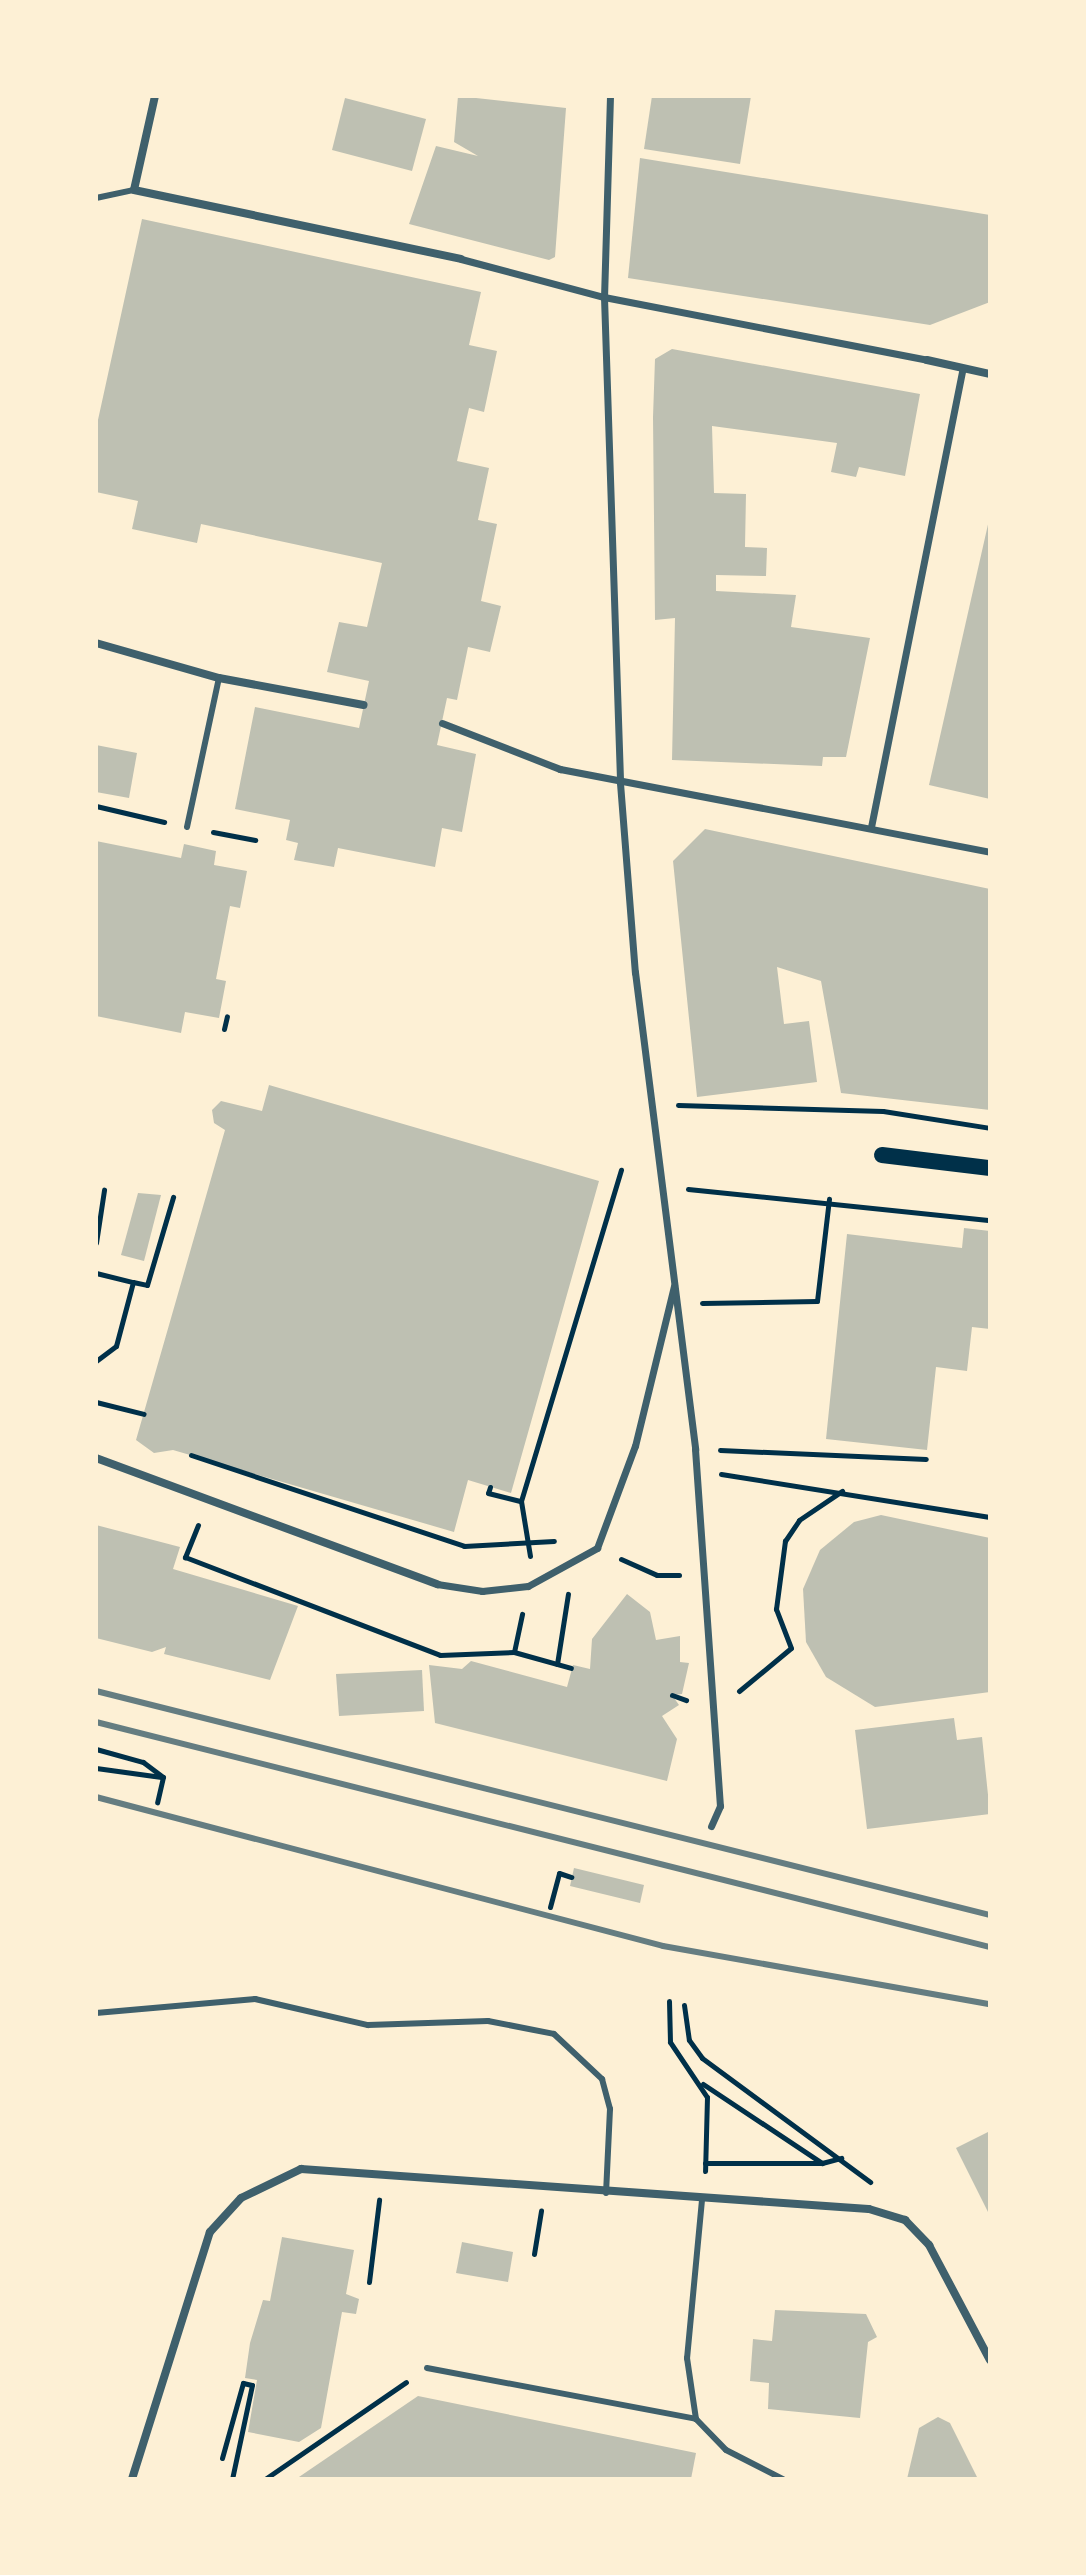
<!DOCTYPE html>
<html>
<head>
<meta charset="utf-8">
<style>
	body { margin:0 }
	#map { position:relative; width:1086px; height:2575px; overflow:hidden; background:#fdf0d5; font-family:"IBM Plex Sans",sans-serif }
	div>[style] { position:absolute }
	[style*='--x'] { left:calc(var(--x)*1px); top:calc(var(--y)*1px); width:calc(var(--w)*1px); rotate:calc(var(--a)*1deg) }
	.building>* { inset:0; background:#bec0b2 }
	.path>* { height:5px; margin:-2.5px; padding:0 2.5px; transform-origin:2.5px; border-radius:2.5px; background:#003049 }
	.service>* { height:6px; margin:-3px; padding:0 3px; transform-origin:3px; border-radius:3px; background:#3f606c }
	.pedestrian>* { height:7px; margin:-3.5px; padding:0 3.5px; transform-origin:3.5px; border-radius:3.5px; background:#3f606c }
	.minor>* { height:8px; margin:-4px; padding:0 4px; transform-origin:4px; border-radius:4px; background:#3f606c }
	.secondary>* { height:16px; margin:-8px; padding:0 8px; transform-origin:8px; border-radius:8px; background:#003049 }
	.rail>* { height:6px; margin:-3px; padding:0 3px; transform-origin:3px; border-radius:3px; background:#657d81 }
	span { translate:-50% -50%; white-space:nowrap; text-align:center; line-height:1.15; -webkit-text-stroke:6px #fdf0d5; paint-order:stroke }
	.frame { position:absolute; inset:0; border:98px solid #fdf0d5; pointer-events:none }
</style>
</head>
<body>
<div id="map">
	<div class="building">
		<i style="clip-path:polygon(458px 96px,566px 108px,555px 257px,549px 260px,409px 224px,436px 146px,478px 156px,454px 142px)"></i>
		<i style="clip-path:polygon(652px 96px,751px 96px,740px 164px,644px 149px)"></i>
		<i style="clip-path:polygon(345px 98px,426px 119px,412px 171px,332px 150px)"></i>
		<i style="clip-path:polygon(640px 158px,990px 215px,990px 302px,930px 325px,628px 278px)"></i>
		<i style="clip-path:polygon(142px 219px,481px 292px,469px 345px,497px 351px,484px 412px,469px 408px,457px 461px,489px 468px,478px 520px,497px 524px,481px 601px,501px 606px,490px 652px,468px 647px,457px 700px,447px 698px,437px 745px,476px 754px,462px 832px,442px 828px,435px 867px,338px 848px,334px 867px,294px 860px,298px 843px,286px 840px,290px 820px,235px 809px,255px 707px,359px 728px,369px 681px,327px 672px,339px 622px,367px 627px,382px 563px,201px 524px,197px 543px,132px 529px,138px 501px,96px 492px,96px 429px)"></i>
		<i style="clip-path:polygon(672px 349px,920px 394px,905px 476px,859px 467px,856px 477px,831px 472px,837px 443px,712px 426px,714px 493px,746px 494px,745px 547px,767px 548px,766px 576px,716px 575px,716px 591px,796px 595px,791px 627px,870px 638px,846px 757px,823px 757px,822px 766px,672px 760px,675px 618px,655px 620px,653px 417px,655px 359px)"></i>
		<i style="clip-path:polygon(989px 520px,990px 520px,990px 799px,929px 785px)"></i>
		<i style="clip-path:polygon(96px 745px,137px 753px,129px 798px,96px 792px)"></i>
		<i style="clip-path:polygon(705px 829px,990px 889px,990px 1110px,841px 1093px,821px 981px,777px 967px,784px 1024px,809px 1021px,817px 1082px,697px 1097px,673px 861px)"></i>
		<i style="clip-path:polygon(96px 841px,181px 858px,184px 844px,216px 851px,214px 865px,247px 871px,240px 908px,230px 906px,216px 979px,226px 981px,219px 1018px,185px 1012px,181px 1033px,96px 1016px)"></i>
		<i style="clip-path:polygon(269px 1085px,599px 1181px,511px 1493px,468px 1480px,454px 1532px,173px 1450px,154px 1453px,136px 1440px,225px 1130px,214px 1123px,212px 1110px,221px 1101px,262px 1111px)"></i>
		<i style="clip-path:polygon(138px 1193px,161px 1195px,144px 1261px,121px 1255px)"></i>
		<i style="clip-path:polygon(964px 1228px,990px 1231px,990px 1329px,972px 1327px,967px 1371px,936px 1367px,927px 1450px,826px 1439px,847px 1234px,962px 1248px)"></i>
		<i style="clip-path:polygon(881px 1515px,990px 1538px,990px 1692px,875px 1707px,826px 1677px,806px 1642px,803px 1589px,820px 1550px,854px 1522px)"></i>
		<i style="clip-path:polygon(96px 1525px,180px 1547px,173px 1569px,298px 1606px,270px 1680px,164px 1654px,166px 1647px,152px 1652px,96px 1638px)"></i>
		<i style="clip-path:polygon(627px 1594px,650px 1612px,656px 1640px,680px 1636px,680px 1662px,689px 1663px,682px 1694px,672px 1695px,679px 1705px,662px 1716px,677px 1739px,667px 1781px,435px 1723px,429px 1665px,462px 1669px,471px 1661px,567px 1687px,573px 1665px,590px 1669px,592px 1639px)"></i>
		<i style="clip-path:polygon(422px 1670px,424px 1711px,339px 1716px,336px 1674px)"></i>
		<i style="clip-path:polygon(954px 1718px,957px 1740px,982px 1737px,990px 1814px,867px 1829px,855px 1730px)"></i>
		<i style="clip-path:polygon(574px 1868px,644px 1885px,640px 1903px,570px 1886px)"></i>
		<i style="clip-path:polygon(990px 2131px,990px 2216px,956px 2148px)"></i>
		<i style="clip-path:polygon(282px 2237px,354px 2250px,346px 2294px,359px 2299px,356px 2314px,342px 2312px,321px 2428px,299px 2442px,248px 2432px,257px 2380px,245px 2378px,250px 2343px,263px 2300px,270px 2301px)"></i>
		<i style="clip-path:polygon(462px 2242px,513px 2252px,508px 2282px,456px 2273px)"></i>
		<i style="clip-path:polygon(775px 2310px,866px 2314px,877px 2337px,868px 2342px,860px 2418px,768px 2409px,769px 2383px,750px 2381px,753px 2339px,772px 2341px)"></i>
		<i style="clip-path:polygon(418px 2396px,696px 2453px,691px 2479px,296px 2479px)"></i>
		<i style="clip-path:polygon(938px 2417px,950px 2423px,978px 2479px,907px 2479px,919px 2428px)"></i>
	</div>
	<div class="path">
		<i style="--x:96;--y:806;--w:70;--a:13.2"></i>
		<i style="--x:213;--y:832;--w:43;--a:10.8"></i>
		<i style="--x:224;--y:1029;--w:13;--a:-77"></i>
		<i style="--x:678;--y:1105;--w:205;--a:1.7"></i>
		<i style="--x:883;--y:1111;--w:108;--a:9"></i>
		<i style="--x:688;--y:1189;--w:304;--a:5.9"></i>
		<i style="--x:96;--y:1243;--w:54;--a:-81.4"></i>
		<i style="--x:96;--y:1273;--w:38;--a:14"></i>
		<i style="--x:702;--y:1303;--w:115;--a:-1"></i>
		<i style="--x:817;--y:1301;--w:103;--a:-83.3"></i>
		<i style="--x:96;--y:1361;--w:25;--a:-37"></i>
		<i style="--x:116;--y:1346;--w:66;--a:-75.1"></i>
		<i style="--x:133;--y:1282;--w:14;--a:12"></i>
		<i style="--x:147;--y:1285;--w:92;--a:-73.5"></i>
		<i style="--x:96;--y:1402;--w:49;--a:14"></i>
		<i style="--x:720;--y:1450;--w:206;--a:2.5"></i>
		<i style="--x:191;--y:1455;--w:288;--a:18.4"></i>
		<i style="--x:464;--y:1546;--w:90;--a:-3.2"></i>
		<i style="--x:721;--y:1474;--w:272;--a:9.1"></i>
		<i style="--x:490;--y:1487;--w:6;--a:108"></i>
		<i style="--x:488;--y:1493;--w:34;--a:14"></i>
		<i style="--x:198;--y:1525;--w:35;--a:112"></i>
		<i style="--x:185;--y:1557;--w:273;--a:21"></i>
		<i style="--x:440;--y:1655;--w:74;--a:-2.3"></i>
		<i style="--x:514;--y:1652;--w:59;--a:15.7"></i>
		<i style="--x:530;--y:1556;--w:56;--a:-99.3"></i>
		<i style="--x:521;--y:1501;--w:346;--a:-73.2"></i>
		<i style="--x:621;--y:1559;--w:39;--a:24"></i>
		<i style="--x:657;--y:1575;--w:22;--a:0"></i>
		<i style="--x:514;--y:1652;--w:39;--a:-78"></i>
		<i style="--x:557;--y:1664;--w:71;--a:-81.1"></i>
		<i style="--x:739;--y:1691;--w:67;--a:-39.6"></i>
		<i style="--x:791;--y:1648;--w:42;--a:-111"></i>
		<i style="--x:776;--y:1609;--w:69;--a:-82.5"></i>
		<i style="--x:785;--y:1541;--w:25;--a:-56"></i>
		<i style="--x:799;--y:1520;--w:52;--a:-34"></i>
		<i style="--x:672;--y:1695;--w:15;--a:20"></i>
		<i style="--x:96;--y:1749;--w:49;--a:15.5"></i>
		<i style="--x:143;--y:1762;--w:25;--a:37"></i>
		<i style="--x:163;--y:1777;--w:26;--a:103"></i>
		<i style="--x:96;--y:1768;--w:66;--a:7.9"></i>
		<i style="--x:550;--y:1907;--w:35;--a:-75"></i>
		<i style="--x:559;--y:1873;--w:13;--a:18"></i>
		<i style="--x:669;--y:2001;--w:41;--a:88.6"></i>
		<i style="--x:670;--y:2042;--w:66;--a:56.1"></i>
		<i style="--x:707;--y:2097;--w:74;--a:91.5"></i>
		<i style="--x:684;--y:2005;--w:35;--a:82"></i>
		<i style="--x:689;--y:2040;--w:22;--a:54"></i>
		<i style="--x:702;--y:2058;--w:209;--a:36.4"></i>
		<i style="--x:703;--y:2084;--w:143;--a:33.6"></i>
		<i style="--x:822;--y:2163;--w:20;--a:-15"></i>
		<i style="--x:705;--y:2163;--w:115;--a:0"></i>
		<i style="--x:534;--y:2254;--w:44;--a:-80.8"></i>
		<i style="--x:369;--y:2282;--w:83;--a:-83"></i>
		<i style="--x:222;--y:2458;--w:78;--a:-74.4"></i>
		<i style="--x:243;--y:2383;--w:9;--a:13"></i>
		<i style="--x:252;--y:2385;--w:96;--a:102"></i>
		<i style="--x:265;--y:2479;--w:171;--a:-34.5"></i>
	</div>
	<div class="service">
		<i style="--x:96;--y:198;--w:39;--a:-12"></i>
		<i style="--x:187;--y:827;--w:152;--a:-77.9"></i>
		<i style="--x:96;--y:2013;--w:160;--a:-5"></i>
		<i style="--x:255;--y:1999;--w:116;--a:13"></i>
		<i style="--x:368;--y:2025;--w:120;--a:-1.9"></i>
		<i style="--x:488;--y:2021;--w:67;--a:11.1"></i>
		<i style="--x:554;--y:2034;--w:66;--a:43.2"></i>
		<i style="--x:602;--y:2079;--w:31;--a:75"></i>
		<i style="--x:610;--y:2109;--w:84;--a:92.7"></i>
		<i style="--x:702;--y:2200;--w:159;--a:95.4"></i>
		<i style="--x:687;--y:2358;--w:62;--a:81.6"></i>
		<i style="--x:696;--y:2419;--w:43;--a:45.9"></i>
		<i style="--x:726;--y:2450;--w:64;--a:27"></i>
		<i style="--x:427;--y:2368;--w:274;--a:10.7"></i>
	</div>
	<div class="pedestrian">
		<i style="--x:610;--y:96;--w:201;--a:91.7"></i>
		<i style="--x:604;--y:297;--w:486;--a:88.1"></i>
		<i style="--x:620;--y:783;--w:190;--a:85.5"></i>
		<i style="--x:635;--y:972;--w:481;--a:82.8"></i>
		<i style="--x:695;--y:1449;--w:358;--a:86"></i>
		<i style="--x:720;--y:1806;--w:22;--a:114"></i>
		<i style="--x:461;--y:259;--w:148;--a:14.9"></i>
		<i style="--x:604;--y:297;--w:329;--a:11"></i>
		<i style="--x:442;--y:723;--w:127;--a:21.3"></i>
		<i style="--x:560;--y:769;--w:438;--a:10.9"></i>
		<i style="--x:871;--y:827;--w:468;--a:-78.7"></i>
		<i style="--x:437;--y:1584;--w:46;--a:8.8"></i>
		<i style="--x:482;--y:1591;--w:46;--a:-6.2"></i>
		<i style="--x:528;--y:1586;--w:79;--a:-28.8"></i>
		<i style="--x:597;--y:1548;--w:109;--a:-69.6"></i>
		<i style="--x:635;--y:1446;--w:165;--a:-76.3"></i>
	</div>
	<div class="minor">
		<i style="--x:155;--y:96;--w:96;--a:102.6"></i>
		<i style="--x:134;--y:190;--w:334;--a:11.9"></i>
		<i style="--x:927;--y:360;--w:65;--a:12.5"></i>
		<i style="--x:96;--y:643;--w:128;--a:15.9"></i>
		<i style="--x:219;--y:678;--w:147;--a:10.6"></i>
		<i style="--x:96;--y:1458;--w:364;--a:20.3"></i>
		<i style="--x:132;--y:2479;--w:259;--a:-72.5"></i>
		<i style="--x:210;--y:2232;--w:46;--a:-47.6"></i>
		<i style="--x:241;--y:2198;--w:67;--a:-25.8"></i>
		<i style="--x:301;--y:2169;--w:569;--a:4.03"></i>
		<i style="--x:869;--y:2209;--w:38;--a:17"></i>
		<i style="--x:905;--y:2220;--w:35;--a:46"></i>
		<i style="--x:929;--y:2245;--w:130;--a:62.1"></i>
	</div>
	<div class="secondary">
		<i style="--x:882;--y:1155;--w:109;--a:6.9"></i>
	</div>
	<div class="rail">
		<i style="--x:96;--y:1691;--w:922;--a:14.07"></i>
		<i style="--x:96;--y:1722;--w:922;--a:14.13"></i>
		<i style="--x:96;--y:1797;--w:586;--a:14.72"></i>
		<i style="--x:663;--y:1946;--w:332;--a:10.1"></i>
	</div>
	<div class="frame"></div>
</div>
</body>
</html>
